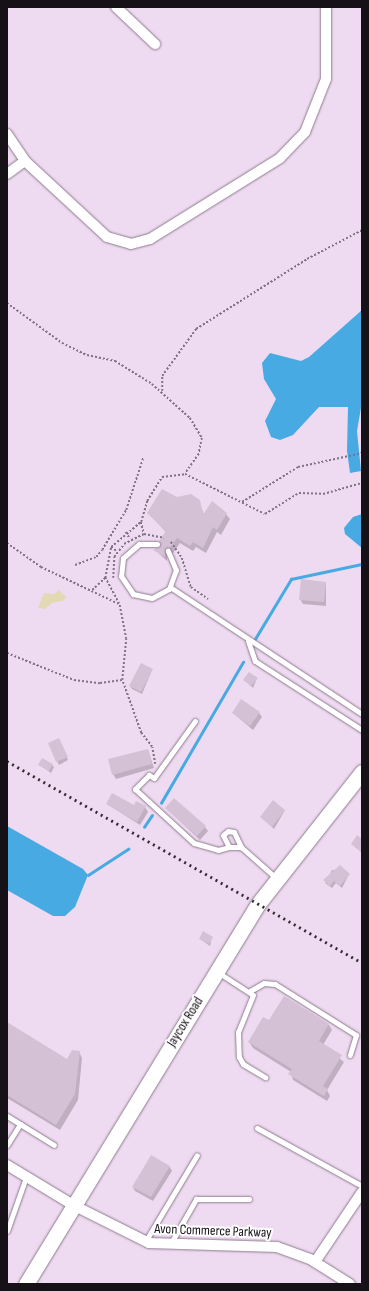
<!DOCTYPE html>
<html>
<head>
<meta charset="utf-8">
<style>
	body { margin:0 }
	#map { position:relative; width:369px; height:1291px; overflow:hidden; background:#efdbf1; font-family:"Sofia Sans Condensed",sans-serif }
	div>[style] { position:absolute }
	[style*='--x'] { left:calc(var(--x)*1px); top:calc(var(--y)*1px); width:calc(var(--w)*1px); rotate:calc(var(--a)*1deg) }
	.sand>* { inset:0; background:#e3d9b4 }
	.water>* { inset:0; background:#48aae3 }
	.shadow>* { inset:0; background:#0003 }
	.stream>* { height:2.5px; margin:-1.25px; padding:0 1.25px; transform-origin:1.25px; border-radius:1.25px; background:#48aae3 }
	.building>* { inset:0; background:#d5c1d6 }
	.path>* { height:1.5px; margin-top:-0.75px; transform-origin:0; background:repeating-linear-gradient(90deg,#807382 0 2px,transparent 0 4px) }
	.roads { filter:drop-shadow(0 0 1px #8d7b8e) drop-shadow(0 0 1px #8d7b8e) }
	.lane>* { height:5px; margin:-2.5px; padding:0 2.5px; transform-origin:2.5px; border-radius:2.5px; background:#fff }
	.street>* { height:10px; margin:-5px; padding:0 5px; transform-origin:5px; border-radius:5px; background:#fff }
	.secondary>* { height:15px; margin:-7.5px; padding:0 7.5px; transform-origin:7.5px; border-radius:7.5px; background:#fff }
	.rail>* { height:2.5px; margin-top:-1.25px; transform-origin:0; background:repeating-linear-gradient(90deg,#312932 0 2px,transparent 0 6px) }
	span { translate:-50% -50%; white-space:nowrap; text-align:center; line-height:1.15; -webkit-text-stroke:4px #fff; paint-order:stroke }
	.street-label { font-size:14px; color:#161017 }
	.frame { position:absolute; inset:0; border:8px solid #161017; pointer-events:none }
</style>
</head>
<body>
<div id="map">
	<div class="sand">
		<i style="clip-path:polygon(59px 590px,66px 597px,63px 601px,52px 603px,45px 609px,38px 608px,44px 593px,54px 594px)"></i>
	</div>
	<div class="water">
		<i style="clip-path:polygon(362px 310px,362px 402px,357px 431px,361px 471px,350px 473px,347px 451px,348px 407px,319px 407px,293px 435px,280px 440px,271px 437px,265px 421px,276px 399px,264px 379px,262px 363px,270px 353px,301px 361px,309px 357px)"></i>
		<i style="clip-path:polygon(362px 514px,362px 548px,345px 534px,344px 528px,353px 517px)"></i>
		<i style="clip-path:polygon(7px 826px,83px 869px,88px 875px,75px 907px,65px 916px,53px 916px,7px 890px)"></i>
	</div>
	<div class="shadow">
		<i style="clip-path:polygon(177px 498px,199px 501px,204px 515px,226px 514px,230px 519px,221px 535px,217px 532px,206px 553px,196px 547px,193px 551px,180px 543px,173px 553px,167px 554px,167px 561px,155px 550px,161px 547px,166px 532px,148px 513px)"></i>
		<i style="clip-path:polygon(326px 583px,326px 606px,303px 604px,300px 599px)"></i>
		<i style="clip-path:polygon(152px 670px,142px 694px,132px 689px,130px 686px)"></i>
		<i style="clip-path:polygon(257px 678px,253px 688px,244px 680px)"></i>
		<i style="clip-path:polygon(233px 713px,259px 713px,262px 717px,253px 730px)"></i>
		<i style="clip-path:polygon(60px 742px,68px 760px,59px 765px,49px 744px)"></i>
		<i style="clip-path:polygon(148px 750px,154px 768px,116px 779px,113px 774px)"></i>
		<i style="clip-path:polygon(40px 765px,52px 765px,54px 767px,51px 773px)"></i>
		<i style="clip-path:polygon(107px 804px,145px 807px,148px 812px,140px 825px)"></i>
		<i style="clip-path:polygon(166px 808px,205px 827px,208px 831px,200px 840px)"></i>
		<i style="clip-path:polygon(285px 810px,274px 829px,261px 817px)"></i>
		<i style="clip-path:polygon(332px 870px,349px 874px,342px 888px,336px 883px,332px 888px,325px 883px)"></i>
		<i style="clip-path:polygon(212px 937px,210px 946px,200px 939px)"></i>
		<i style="clip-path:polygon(269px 1022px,329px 1025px,332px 1030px,323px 1045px,344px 1062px,327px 1090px,330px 1096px,327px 1101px,293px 1080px,291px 1072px,253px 1048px,249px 1042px)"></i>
		<i style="clip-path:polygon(7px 1024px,67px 1060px,79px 1052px,82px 1058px,78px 1100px,60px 1130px,7px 1098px)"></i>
		<i style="clip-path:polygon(169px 1166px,172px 1171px,153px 1201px,135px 1191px,133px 1187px)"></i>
	</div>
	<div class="stream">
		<i style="--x:255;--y:639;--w:70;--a:-59"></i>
		<i style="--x:291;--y:579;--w:73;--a:-11.9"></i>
		<i style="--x:161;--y:803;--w:163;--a:-59.8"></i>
		<i style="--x:144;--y:827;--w:14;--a:-56"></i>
		<i style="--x:88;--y:875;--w:48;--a:-33"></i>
	</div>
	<div class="building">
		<i style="clip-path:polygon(162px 489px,177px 497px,191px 494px,200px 500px,203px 515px,212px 501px,227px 513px,217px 530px,213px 527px,203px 548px,193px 542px,190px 546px,177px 538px,170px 548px,165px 549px,165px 557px,153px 550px,160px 546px,159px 541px,166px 531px,147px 513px)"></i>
		<i style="clip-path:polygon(301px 579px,326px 582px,324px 602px,299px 600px)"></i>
		<i style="clip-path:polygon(141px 663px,153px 669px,141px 692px,129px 686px)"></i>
		<i style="clip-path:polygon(249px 672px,258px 678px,251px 686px,243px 680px)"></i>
		<i style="clip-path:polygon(241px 699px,260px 712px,250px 726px,232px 713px)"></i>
		<i style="clip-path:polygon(59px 738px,68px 757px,56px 762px,48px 743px)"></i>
		<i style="clip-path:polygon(148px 749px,152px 764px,112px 775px,108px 759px)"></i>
		<i style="clip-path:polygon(42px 758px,53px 764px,49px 771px,38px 765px)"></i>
		<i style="clip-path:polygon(112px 793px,134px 805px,136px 801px,146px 806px,137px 822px,106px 804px)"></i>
		<i style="clip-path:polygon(174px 798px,206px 826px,197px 836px,165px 808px)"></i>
		<i style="clip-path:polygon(273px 800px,285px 810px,272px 827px,260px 817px)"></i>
		<i style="clip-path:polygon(357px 835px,362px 839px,362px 853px,351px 844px)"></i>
		<i style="clip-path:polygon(340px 865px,350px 874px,340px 886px,334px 881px,330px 886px,323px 880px)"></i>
		<i style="clip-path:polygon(203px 931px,213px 937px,209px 944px,199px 939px)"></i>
		<i style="clip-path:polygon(284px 996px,329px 1024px,319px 1041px,342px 1055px,323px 1086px,328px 1089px,324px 1096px,288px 1074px,292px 1069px,248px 1042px,263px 1017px,269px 1020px)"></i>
		<i style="clip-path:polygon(7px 1022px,67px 1059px,72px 1050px,80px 1051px,75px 1094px,56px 1125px,7px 1095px)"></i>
		<i style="clip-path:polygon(151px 1155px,170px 1166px,151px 1197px,132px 1187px)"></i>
	</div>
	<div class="path">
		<i style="--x:7;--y:303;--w:68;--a:36"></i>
		<i style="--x:62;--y:343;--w:28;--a:26"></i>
		<i style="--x:87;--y:355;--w:29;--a:12"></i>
		<i style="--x:115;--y:361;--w:44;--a:31.9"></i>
		<i style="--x:152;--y:384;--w:51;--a:41.8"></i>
		<i style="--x:190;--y:418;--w:23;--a:59"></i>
		<i style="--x:202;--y:438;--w:16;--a:101"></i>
		<i style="--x:199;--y:454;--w:24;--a:125"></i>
		<i style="--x:162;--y:391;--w:15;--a:-90"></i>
		<i style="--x:162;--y:376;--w:58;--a:-54.1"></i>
		<i style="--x:196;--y:329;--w:131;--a:-32.2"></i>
		<i style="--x:307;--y:259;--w:62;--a:-27.8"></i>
		<i style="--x:242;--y:502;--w:66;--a:-32"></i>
		<i style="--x:298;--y:467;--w:66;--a:-12.3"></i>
		<i style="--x:141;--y:522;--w:12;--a:76"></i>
		<i style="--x:126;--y:532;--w:8;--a:60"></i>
		<i style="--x:171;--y:542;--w:19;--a:55"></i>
		<i style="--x:182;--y:558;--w:30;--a:73"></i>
		<i style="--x:191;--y:587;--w:21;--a:35"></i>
		<i style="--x:7;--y:543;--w:42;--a:35.2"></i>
		<i style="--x:41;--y:567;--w:86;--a:25.4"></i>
		<i style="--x:111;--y:547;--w:7;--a:34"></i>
		<i style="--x:75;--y:565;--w:22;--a:-21"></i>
		<i style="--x:96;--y:557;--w:9;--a:-49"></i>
		<i style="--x:102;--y:550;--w:47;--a:-59"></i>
		<i style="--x:126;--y:510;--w:55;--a:-71.9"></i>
		<i style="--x:113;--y:578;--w:21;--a:-87"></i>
		<i style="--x:114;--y:557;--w:16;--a:-52"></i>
		<i style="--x:124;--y:544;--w:22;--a:-27"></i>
		<i style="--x:144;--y:534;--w:20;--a:11"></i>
		<i style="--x:92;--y:590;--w:18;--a:-43"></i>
		<i style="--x:7;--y:653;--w:72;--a:21.9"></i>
		<i style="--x:74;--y:680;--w:26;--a:7"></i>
		<i style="--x:100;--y:683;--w:22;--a:-8"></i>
		<i style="--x:155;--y:764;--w:17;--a:-100"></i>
		<i style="--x:152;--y:747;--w:18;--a:-128"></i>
		<i style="--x:141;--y:733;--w:56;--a:-109.7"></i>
		<i style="--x:122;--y:680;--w:41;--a:-84.4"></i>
		<i style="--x:126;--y:639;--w:36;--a:-101"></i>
		<i style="--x:119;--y:604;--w:30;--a:-118"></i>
		<i style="--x:105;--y:578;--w:32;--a:-79"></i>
		<i style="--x:111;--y:547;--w:39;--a:-40"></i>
		<i style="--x:141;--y:522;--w:22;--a:-74"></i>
		<i style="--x:147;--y:501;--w:28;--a:-58"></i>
		<i style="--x:162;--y:477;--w:23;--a:-7"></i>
		<i style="--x:185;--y:474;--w:89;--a:26.6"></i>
		<i style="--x:265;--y:514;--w:40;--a:-32"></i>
		<i style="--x:299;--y:493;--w:24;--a:2"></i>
		<i style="--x:323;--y:494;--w:41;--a:-15.8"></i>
	</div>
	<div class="roads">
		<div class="lane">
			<i style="--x:157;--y:544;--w:18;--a:180"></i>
			<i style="--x:139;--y:544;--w:21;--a:139"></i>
			<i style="--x:123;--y:558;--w:18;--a:96"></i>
			<i style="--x:121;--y:576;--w:22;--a:56"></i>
			<i style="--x:133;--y:594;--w:19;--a:12"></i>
			<i style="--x:152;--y:598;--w:19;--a:-28"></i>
			<i style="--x:169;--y:589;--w:20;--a:-70"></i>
			<i style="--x:176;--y:570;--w:21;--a:-113"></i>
			<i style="--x:170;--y:587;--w:230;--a:33.5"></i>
			<i style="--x:248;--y:641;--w:21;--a:71"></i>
			<i style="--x:255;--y:661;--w:127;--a:32.8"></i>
			<i style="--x:195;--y:721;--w:70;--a:125.7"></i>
			<i style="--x:154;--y:778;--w:6;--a:-149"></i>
			<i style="--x:149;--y:775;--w:20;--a:135"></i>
			<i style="--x:135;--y:789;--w:80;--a:42.5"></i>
			<i style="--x:194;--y:843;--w:25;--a:16"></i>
			<i style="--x:218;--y:850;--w:11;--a:-15"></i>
			<i style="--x:241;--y:847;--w:12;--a:180"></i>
			<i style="--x:229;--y:847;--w:13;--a:-117"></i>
			<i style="--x:223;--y:835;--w:6;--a:-39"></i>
			<i style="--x:228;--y:831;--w:6;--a:9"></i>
			<i style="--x:234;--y:832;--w:17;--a:65"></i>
			<i style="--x:241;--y:847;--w:47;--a:41.5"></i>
			<i style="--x:219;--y:973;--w:40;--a:32.9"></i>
			<i style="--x:253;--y:995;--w:40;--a:112"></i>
			<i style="--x:238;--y:1032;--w:25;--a:88"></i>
			<i style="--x:239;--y:1057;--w:8;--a:60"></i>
			<i style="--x:243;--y:1064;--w:26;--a:31"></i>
			<i style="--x:250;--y:991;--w:16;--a:-30"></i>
			<i style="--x:264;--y:983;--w:11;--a:5"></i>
			<i style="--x:275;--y:984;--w:96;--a:32.2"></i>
			<i style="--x:356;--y:1035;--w:21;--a:107"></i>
			<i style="--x:7;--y:1116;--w:55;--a:31.7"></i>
			<i style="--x:257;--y:1128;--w:120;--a:28.9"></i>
			<i style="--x:7;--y:1145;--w:25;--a:-58"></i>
			<i style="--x:7;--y:1231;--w:57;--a:-70.6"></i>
			<i style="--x:145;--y:1242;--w:101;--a:-59.1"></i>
			<i style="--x:171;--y:1243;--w:51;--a:-60.4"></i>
			<i style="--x:196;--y:1199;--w:53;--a:0"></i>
		</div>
		<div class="street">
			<i style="--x:116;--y:7;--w:54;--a:43.5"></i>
			<i style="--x:7;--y:134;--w:32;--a:56"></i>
			<i style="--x:25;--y:161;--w:112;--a:42.8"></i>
			<i style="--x:107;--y:237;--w:25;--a:16"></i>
			<i style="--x:131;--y:244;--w:20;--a:-15"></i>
			<i style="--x:150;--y:239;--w:153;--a:-31.9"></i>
			<i style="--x:280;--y:158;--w:36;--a:-46"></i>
			<i style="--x:305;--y:132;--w:57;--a:-68.4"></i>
			<i style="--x:326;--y:79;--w:72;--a:-90"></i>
			<i style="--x:7;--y:174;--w:22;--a:-36"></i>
			<i style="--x:7;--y:1165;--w:77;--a:31.2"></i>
			<i style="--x:73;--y:1205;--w:85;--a:26.6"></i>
			<i style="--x:149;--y:1243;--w:128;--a:1.8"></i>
			<i style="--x:277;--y:1247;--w:35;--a:20"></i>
			<i style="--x:310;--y:1259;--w:47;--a:32"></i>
			<i style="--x:315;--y:1262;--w:84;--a:-56.1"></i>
		</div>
		<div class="secondary">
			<i style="--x:26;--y:1284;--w:445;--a:-58.6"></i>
			<i style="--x:258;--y:904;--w:168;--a:-51.8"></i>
		</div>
	</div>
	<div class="rail">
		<i style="--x:7;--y:761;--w:408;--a:29.6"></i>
	</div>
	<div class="street-label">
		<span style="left:185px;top:1022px;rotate:-58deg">Jaycox Road</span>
		<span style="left:213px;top:1231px;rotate:2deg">Avon Commerce Parkway</span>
	</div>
	<div class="frame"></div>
</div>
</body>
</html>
